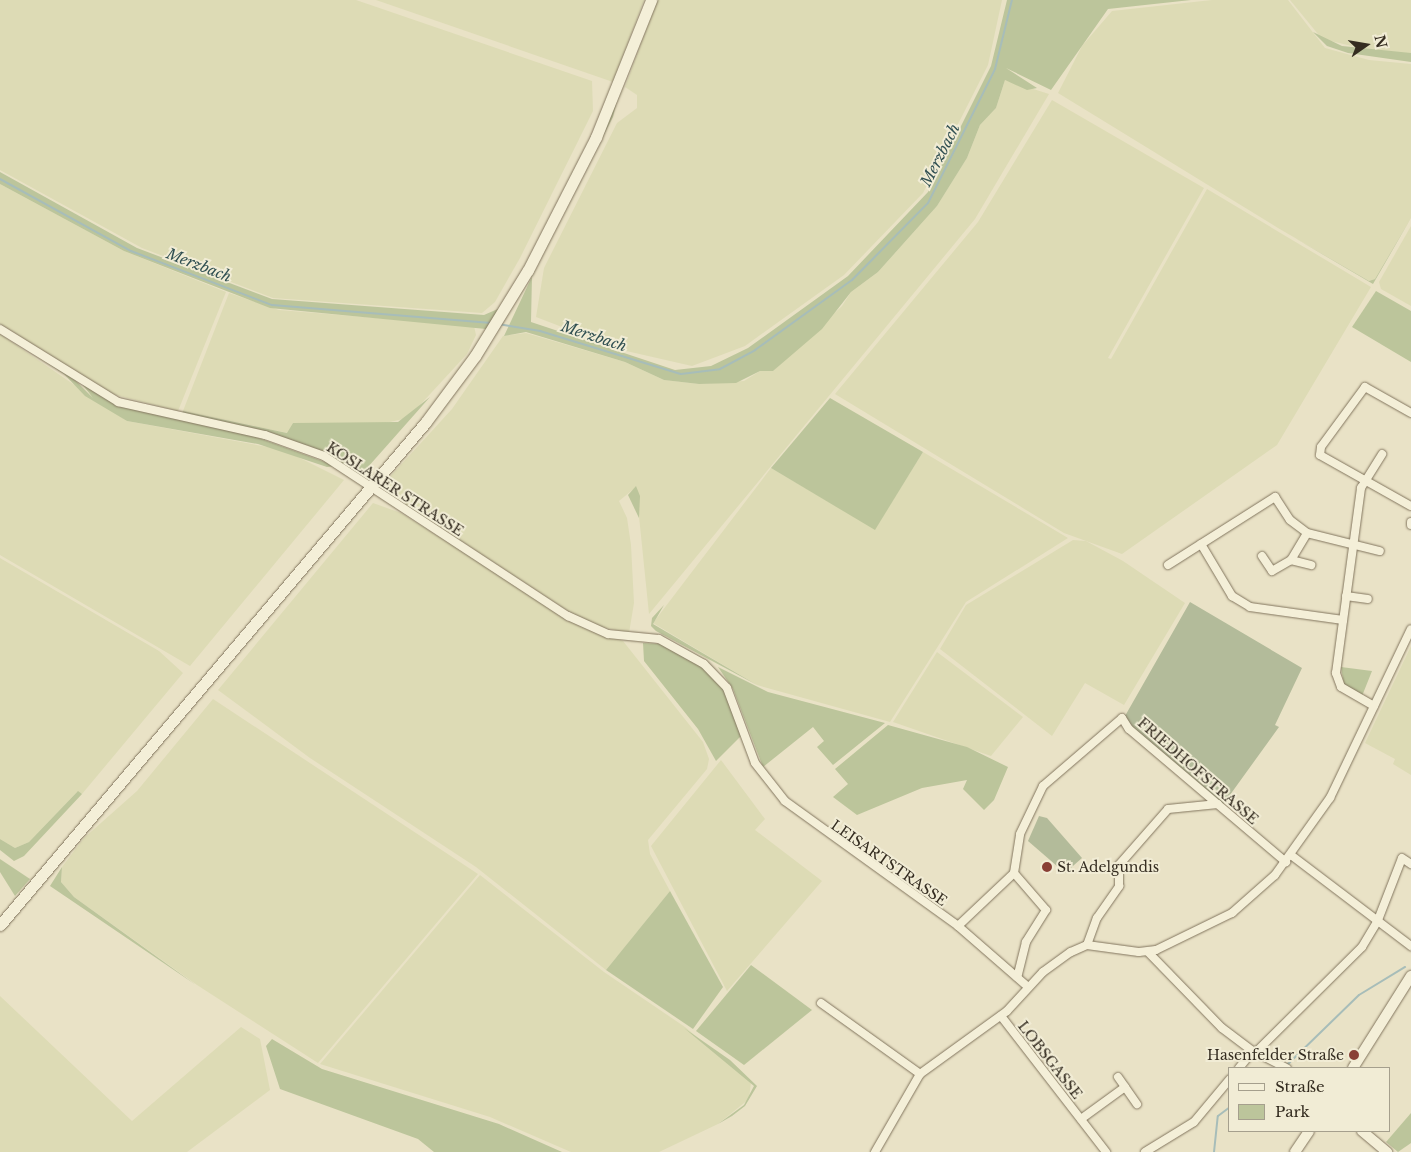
<!DOCTYPE html>
<html>
<head>
<meta charset="utf-8">
<style>
	body { margin:0 }
	#map { position:relative; width:1411px; height:1152px; overflow:hidden; background:#e9e2c6; font-family:"Libre Baskerville",serif }
	div>[style] { position:absolute }
	[style*='--x'] { left:calc(var(--x)*1px); top:calc(var(--y)*1px); width:calc(var(--w)*1px); rotate:calc(var(--a)*1deg) }
	.farmland>* { inset:0; background:#dddbb5 }
	.green>* { inset:0; background:#bcc59b }
	.cemetery>* { inset:0; background:#b3bb9a }
	.stream>* { height:2px; margin:-1px; padding:0 1px; transform-origin:1px; border-radius:1px; background:#a7bdb9 }
	.roads { filter:drop-shadow(0 0 1px #82755e) drop-shadow(0 0 1px #82755e) }
	.minor>* { height:8px; margin:-4px; padding:0 4px; transform-origin:4px; border-radius:4px; background:#f4efd8 }
	.tertiary>* { height:10px; margin:-5px; padding:0 5px; transform-origin:5px; border-radius:5px; background:#f4efd8 }
	.secondary>* { height:11px; margin:-5.5px; padding:0 5.5px; transform-origin:5.5px; border-radius:5.5px; background:#f4efd8 }
	.dots>* { width:14px; height:14px; translate:-50% -50%; box-sizing:border-box; border:2px solid #f1ecd5; border-radius:50% }
	span { translate:-50% -50%; white-space:nowrap; text-align:center; line-height:1.15; -webkit-text-stroke:4px #f1ecd5; paint-order:stroke }
	.street-label { font-size:14px; color:#342c20 }
	.poi-label { font-size:14px; color:#342c20 }
	.left { translate:0 -50%; text-align:left }
	.right { translate:-100% -50%; text-align:right }
	.water-label { font-size:15px; color:#315052; font-style:italic }
	.legend { position:absolute; left:1228px; top:1067px; width:162px; height:65px; box-sizing:border-box; background:#f1ecd5; border:1px solid #a59f8d; margin:0; padding:6px 9px; list-style:none; font-size:15px; color:#342c20 }
	.legend li { display:flex; align-items:center; gap:10px; height:25px }
	.legend b { width:25px; border:1px solid #a59f8d }
	.north { position:absolute; left:1341px; top:20px; width:50px; height:50px; -webkit-text-stroke:4px #f1ecd5; paint-order:stroke; rotate:77deg; font-size:14px; font-weight:700; line-height:20px; text-align:center; color:#342c20 }
	.north::after { content:''; display:block; margin:auto; width:18px; height:22px; background:#342c20; clip-path:polygon(50% 0,100% 100%,50% 72%,0 100%) }
</style>
</head>
<body>
<div id="map">
	<div class="farmland">
		<i style="clip-path:polygon(0 0,356px 0,592px 81px,593px 111px,520px 258px,495px 302px,482px 313px,273px 298px,142px 248px,0 170px)"></i>
		<i style="clip-path:polygon(376px 0,644px 0,613px 82px)"></i>
		<i style="clip-path:polygon(657px 0,1002px 0,988px 65px,923px 193px,844px 275px,745px 346px,692px 366px,622px 350px,536px 317px,544px 268px,617px 123px,637px 108px,637px 95px,625px 87px)"></i>
		<i style="clip-path:polygon(1212px 0,1288px 0,1325px 48px,1369px 60px,1411px 64px,1411px 218px,1375px 279px,1369px 281px,1278px 228px,1058px 93px,1082px 46px,1112px 11px)"></i>
		<i style="clip-path:polygon(1290px 0,1411px 0,1411px 53px,1382px 53px,1322px 39px)"></i>
		<i style="clip-path:polygon(1005px 80px,1049px 94px,975px 219px,649px 614px,636px 487px,619px 501px,627px 518px,631px 545px,634px 603px,629px 633px,597px 626px,571px 613px,388px 493px,387px 480px,452px 409px,503px 336px,526px 333px,625px 362px,664px 380px,699px 384px,744px 381px,760px 371px,773px 371px,842px 306px,851px 292px,878px 272px,937px 206px,967px 158px,980px 125px,996px 108px)"></i>
		<i style="clip-path:polygon(1052px 100px,1204px 188px,1108px 358px,1111px 359px,1207px 189px,1371px 287px,1277px 445px,1122px 554px,1064px 533px,835px 394px,978px 222px)"></i>
		<i style="clip-path:polygon(0 184px,124px 251px,226px 292px,178px 411px,112px 394px,0 324px)"></i>
		<i style="clip-path:polygon(1411px 226px,1411px 306px,1381px 289px,1379px 282px)"></i>
		<i style="clip-path:polygon(229px 293px,279px 310px,474px 326px,476px 335px,467px 354px,408px 418px,385px 423px,293px 423px,288px 433px,183px 411px)"></i>
		<i style="clip-path:polygon(0 334px,127px 421px,284px 450px,344px 480px,190px 666px,0 555px)"></i>
		<i style="clip-path:polygon(923px 452px,1068px 538px,966px 602px,890px 722px,757px 685px,653px 623px,771px 468px,875px 529px)"></i>
		<i style="clip-path:polygon(373px 503px,401px 513px,583px 627px,623px 641px,703px 742px,709px 759px,707px 769px,648px 840px,650px 854px,670px 891px,606px 970px,476px 867px,310px 758px,218px 690px)"></i>
		<i style="clip-path:polygon(1073px 540px,1086px 541px,1123px 561px,1185px 603px,1124px 705px,1085px 683px,1052px 736px,940px 649px,966px 605px)"></i>
		<i style="clip-path:polygon(0 558px,159px 651px,183px 673px,82px 794px,77px 792px,29px 842px,15px 848px,0 839px)"></i>
		<i style="clip-path:polygon(1411px 646px,1411px 775px,1393px 764px,1395px 759px,1365px 743px)"></i>
		<i style="clip-path:polygon(937px 652px,1023px 717px,991px 756px,893px 722px)"></i>
		<i style="clip-path:polygon(213px 699px,478px 874px,318px 1063px,197px 985px,74px 897px,61px 882px,62px 867px,84px 838px,137px 791px)"></i>
		<i style="clip-path:polygon(721px 760px,765px 819px,755px 830px,822px 881px,727px 991px,651px 846px)"></i>
		<i style="clip-path:polygon(480px 875px,604px 972px,685px 1027px,751px 1082px,749px 1099px,718px 1124px,659px 1152px,571px 1152px,490px 1117px,320px 1064px)"></i>
		<i style="clip-path:polygon(0 996px,132px 1121px,241px 1027px,260px 1039px,270px 1090px,187px 1152px,0 1152px)"></i>
	</div>
	<div class="green">
		<i style="clip-path:polygon(1007px 0,1191px 0,1108px 9px,1051px 90px,1006px 68px,1037px 88px,1027px 90px,1005px 80px,996px 108px,980px 125px,967px 158px,937px 206px,878px 272px,851px 292px,822px 329px,773px 371px,760px 371px,736px 383px,699px 384px,664px 380px,625px 362px,526px 332px,504px 336px,619px 92px,613px 117px,532px 276px,531px 322px,675px 370px,711px 366px,748px 348px,848px 276px,928px 192px,991px 66px)"></i>
		<i style="clip-path:polygon(1313px 32px,1342px 46px,1411px 53px,1411px 62px,1348px 53px,1327px 46px)"></i>
		<i style="clip-path:polygon(0 172px,137px 248px,272px 299px,484px 315px,500px 308px,486px 329px,270px 308px,124px 251px,0 184px)"></i>
		<i style="clip-path:polygon(1411px 218px,1373px 284px,1293px 237px,1369px 281px,1375px 279px)"></i>
		<i style="clip-path:polygon(1376px 291px,1411px 311px,1411px 362px,1352px 327px)"></i>
		<i style="clip-path:polygon(0 332px,73px 378px,93px 398px,82px 384px,126px 407px,242px 432px,336px 466px,327px 467px,258px 444px,127px 421px,85px 396px,64px 374px)"></i>
		<i style="clip-path:polygon(430px 397px,360px 476px,309px 446px,181px 415px,183px 411px,287px 433px,293px 423px,398px 422px)"></i>
		<i style="clip-path:polygon(830px 398px,923px 452px,875px 530px,771px 468px)"></i>
		<i style="clip-path:polygon(636px 486px,640px 496px,639px 518px,628px 495px)"></i>
		<i style="clip-path:polygon(664px 605px,653px 624px,757px 685px,656px 631px,651px 626px,652px 618px)"></i>
		<i style="clip-path:polygon(643px 643px,661px 644px,695px 662px,716px 678px,728px 697px,741px 736px,716px 761px,698px 729px,644px 661px)"></i>
		<i style="clip-path:polygon(718px 667px,768px 692px,885px 723px,833px 765px,817px 747px,824px 741px,813px 727px,763px 767px,733px 689px)"></i>
		<i style="clip-path:polygon(1341px 667px,1372px 671px,1362px 696px,1344px 685px)"></i>
		<i style="clip-path:polygon(888px 725px,967px 747px,1008px 767px,994px 800px,984px 810px,963px 789px,967px 780px,922px 788px,857px 815px,833px 797px,848px 784px,835px 769px)"></i>
		<i style="clip-path:polygon(78px 791px,82px 794px,24px 856px,14px 861px,0 850px,0 839px,15px 848px,29px 842px)"></i>
		<i style="clip-path:polygon(0 859px,30px 879px,15px 896px,0 872px)"></i>
		<i style="clip-path:polygon(62px 867px,61px 882px,74px 897px,196px 985px,50px 886px)"></i>
		<i style="clip-path:polygon(670px 891px,723px 987px,693px 1029px,606px 970px)"></i>
		<i style="clip-path:polygon(751px 965px,812px 1010px,744px 1065px,696px 1031px)"></i>
		<i style="clip-path:polygon(684px 1028px,730px 1060px,757px 1086px,745px 1106px,732px 1116px,718px 1124px,744px 1105px,754px 1086px)"></i>
		<i style="clip-path:polygon(272px 1039px,322px 1069px,499px 1124px,562px 1152px,434px 1152px,418px 1139px,280px 1089px,266px 1046px)"></i>
		<i style="clip-path:polygon(1411px 1113px,1411px 1143px,1398px 1152px,1386px 1142px)"></i>
	</div>
	<div class="cemetery">
		<i style="clip-path:polygon(1190px 602px,1302px 668px,1275px 725px,1279px 727px,1222px 806px,1129px 728px,1125px 716px)"></i>
		<i style="clip-path:polygon(1039px 816px,1047px 818px,1082px 858px,1065px 873px,1028px 841px)"></i>
	</div>
	<div class="stream">
		<i style="--x:0;--y:179;--w:149;--a:28.8"></i>
		<i style="--x:131;--y:251;--w:151;--a:21"></i>
		<i style="--x:272;--y:305;--w:220;--a:4.7"></i>
		<i style="--x:498;--y:324;--w:43;--a:9.5"></i>
		<i style="--x:540;--y:331;--w:147;--a:17"></i>
		<i style="--x:681;--y:374;--w:39;--a:-7"></i>
		<i style="--x:720;--y:369;--w:40;--a:-28"></i>
		<i style="--x:755;--y:350;--w:120;--a:-35.8"></i>
		<i style="--x:852;--y:280;--w:108;--a:-45.4"></i>
		<i style="--x:928;--y:203;--w:150;--a:-63.4"></i>
		<i style="--x:995;--y:69;--w:71;--a:-76.2"></i>
		<i style="--x:1287;--y:1065;--w:100;--a:-44.2"></i>
		<i style="--x:1359;--y:995;--w:54;--a:-31.3"></i>
		<i style="--x:1214;--y:1152;--w:36;--a:-84"></i>
		<i style="--x:1218;--y:1116;--w:15;--a:-37"></i>
	</div>
	<div class="roads">
		<div class="minor">
			<i style="--x:0;--y:329;--w:139;--a:31.7"></i>
			<i style="--x:118;--y:402;--w:151;--a:12.7"></i>
			<i style="--x:265;--y:435;--w:63;--a:19.6"></i>
			<i style="--x:324;--y:456;--w:292;--a:33.3"></i>
			<i style="--x:568;--y:616;--w:44;--a:24.2"></i>
			<i style="--x:608;--y:634;--w:51;--a:5.6"></i>
			<i style="--x:659;--y:639;--w:51;--a:29.1"></i>
			<i style="--x:704;--y:664;--w:33;--a:46"></i>
			<i style="--x:727;--y:688;--w:80;--a:69.5"></i>
			<i style="--x:755;--y:763;--w:48;--a:51.7"></i>
			<i style="--x:785;--y:801;--w:213;--a:35.8"></i>
			<i style="--x:958;--y:926;--w:91;--a:41"></i>
			<i style="--x:1411;--y:413;--w:53;--a:-150.5"></i>
			<i style="--x:1365;--y:387;--w:74;--a:126.3"></i>
			<i style="--x:1321;--y:447;--w:8;--a:97"></i>
			<i style="--x:1320;--y:455;--w:104;--a:29.3"></i>
			<i style="--x:1411;--y:522;--w:3;--a:90"></i>
			<i style="--x:1201;--y:544;--w:61;--a:59.2"></i>
			<i style="--x:1232;--y:596;--w:21;--a:31"></i>
			<i style="--x:1250;--y:607;--w:94;--a:8"></i>
			<i style="--x:1262;--y:556;--w:18;--a:56"></i>
			<i style="--x:1272;--y:571;--w:22;--a:-30"></i>
			<i style="--x:1291;--y:560;--w:31;--a:-59"></i>
			<i style="--x:1291;--y:560;--w:21;--a:14"></i>
			<i style="--x:1168;--y:565;--w:127;--a:-32.4"></i>
			<i style="--x:1275;--y:497;--w:27;--a:57"></i>
			<i style="--x:1290;--y:520;--w:21;--a:37"></i>
			<i style="--x:1307;--y:533;--w:75;--a:13.9"></i>
			<i style="--x:1346;--y:596;--w:22;--a:8"></i>
			<i style="--x:1374;--y:706;--w:38;--a:-150"></i>
			<i style="--x:1341;--y:687;--w:15;--a:-110"></i>
			<i style="--x:1336;--y:673;--w:187;--a:-82.3"></i>
			<i style="--x:1361;--y:488;--w:40;--a:-58"></i>
			<i style="--x:1291;--y:855;--w:151;--a:37.2"></i>
			<i style="--x:1014;--y:873;--w:49;--a:49.1"></i>
			<i style="--x:1046;--y:910;--w:38;--a:122"></i>
			<i style="--x:1026;--y:942;--w:36;--a:104"></i>
			<i style="--x:958;--y:926;--w:77;--a:-43.4"></i>
			<i style="--x:1014;--y:873;--w:39;--a:-81"></i>
			<i style="--x:1020;--y:834;--w:53;--a:-64.4"></i>
			<i style="--x:1043;--y:786;--w:104;--a:-40.7"></i>
			<i style="--x:1122;--y:718;--w:13;--a:58"></i>
			<i style="--x:1129;--y:729;--w:206;--a:40.3"></i>
			<i style="--x:1087;--y:945;--w:29;--a:-70"></i>
			<i style="--x:1097;--y:918;--w:39;--a:-55"></i>
			<i style="--x:1119;--y:886;--w:21;--a:-90"></i>
			<i style="--x:1119;--y:865;--w:74;--a:-48.8"></i>
			<i style="--x:1168;--y:809;--w:50;--a:-5.7"></i>
			<i style="--x:1148;--y:952;--w:106;--a:45.8"></i>
			<i style="--x:1222;--y:1028;--w:39;--a:37"></i>
			<i style="--x:1253;--y:1051;--w:38;--a:27"></i>
			<i style="--x:821;--y:1003;--w:122;--a:35.6"></i>
			<i style="--x:1001;--y:1016;--w:172;--a:52.3"></i>
			<i style="--x:1256;--y:1052;--w:149;--a:-44.7"></i>
			<i style="--x:1362;--y:947;--w:31;--a:-59"></i>
			<i style="--x:1378;--y:920;--w:66;--a:-68.8"></i>
			<i style="--x:1402;--y:858;--w:11;--a:34"></i>
			<i style="--x:1239;--y:1068;--w:22;--a:-51"></i>
			<i style="--x:1118;--y:1077;--w:12;--a:55"></i>
			<i style="--x:1081;--y:1119;--w:54;--a:-36"></i>
			<i style="--x:1125;--y:1087;--w:21;--a:55"></i>
			<i style="--x:875;--y:1152;--w:90;--a:-60"></i>
			<i style="--x:920;--y:1074;--w:107;--a:-35.9"></i>
			<i style="--x:1007;--y:1011;--w:53;--a:-47.3"></i>
			<i style="--x:1043;--y:972;--w:34;--a:-36"></i>
			<i style="--x:1071;--y:952;--w:17;--a:-24"></i>
			<i style="--x:1087;--y:945;--w:52;--a:7.7"></i>
			<i style="--x:1139;--y:952;--w:17;--a:-7"></i>
			<i style="--x:1156;--y:950;--w:85;--a:-26"></i>
			<i style="--x:1232;--y:913;--w:57;--a:-41.5"></i>
			<i style="--x:1275;--y:875;--w:95;--a:-54.5"></i>
			<i style="--x:1330;--y:798;--w:187;--a:-64.4"></i>
			<i style="--x:1145;--y:1152;--w:57;--a:-31.5"></i>
			<i style="--x:1194;--y:1122;--w:56;--a:-50.1"></i>
		</div>
		<div class="tertiary">
			<i style="--x:1353;--y:1068;--w:109;--a:-57.8"></i>
			<i style="--x:1362;--y:1131;--w:33;--a:40"></i>
			<i style="--x:1295;--y:1152;--w:25;--a:-56"></i>
		</div>
		<div class="secondary">
			<i style="--x:0;--y:925;--w:658;--a:-49.75"></i>
			<i style="--x:425;--y:423;--w:84;--a:-53.3"></i>
			<i style="--x:475;--y:356;--w:101;--a:-58.4"></i>
			<i style="--x:528;--y:270;--w:149;--a:-62.9"></i>
			<i style="--x:596;--y:137;--w:148;--a:-68.1"></i>
		</div>
	</div>
	<div class="dots">
		<i style="left:1047px;top:867px;background:#893f35"></i>
		<i style="left:1354px;top:1055px;background:#893f35"></i>
	</div>
	<div class="street-label">
		<span style="left:395px;top:489px;rotate:33deg">KOSLARER STRASSE</span>
		<span style="left:1198px;top:771px;rotate:41deg">FRIEDHOFSTRASSE</span>
		<span style="left:889px;top:863px;rotate:35deg">LEISARTSTRASSE</span>
		<span style="left:1050px;top:1060px;rotate:52deg">LOBSGASSE</span>
	</div>
	<div class="poi-label">
		<span class="left" style="left:1057px;top:867px">St. Adelgundis</span>
		<span class="right" style="left:1344px;top:1055px">Hasenfelder Straße</span>
	</div>
	<div class="water-label">
		<span style="left:940px;top:155px;rotate:-63deg">Merzbach</span>
		<span style="left:199px;top:265px;rotate:21deg">Merzbach</span>
		<span style="left:594px;top:336px;rotate:18deg">Merzbach</span>
	</div>
	<ul class="legend">
	<li><b style="height:6px;background:#f4efd8"></b>Straße</li>
	<li><b style="height:14px;background:#bcc59b"></b>Park</li>
	</ul>
	<div class="north">N</div>
</div>
</body>
</html>
